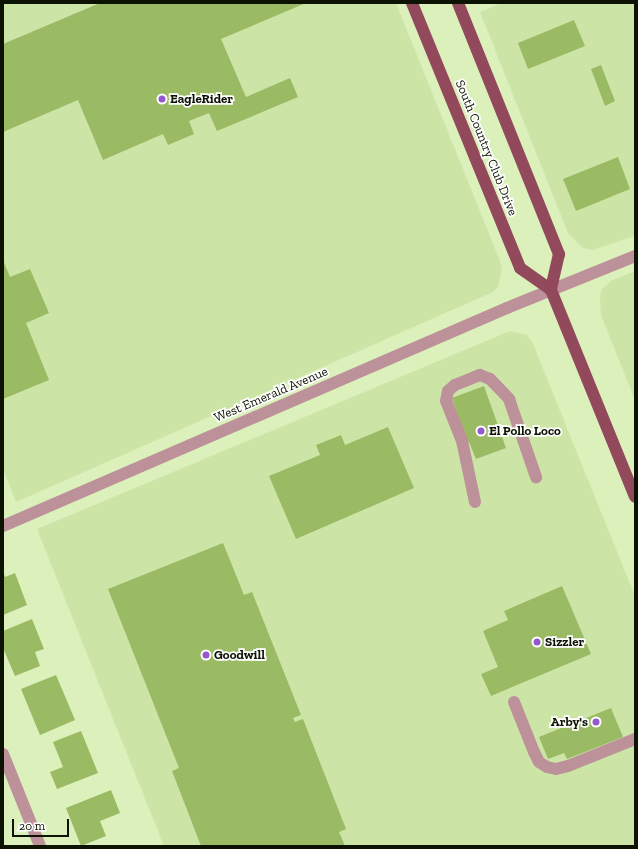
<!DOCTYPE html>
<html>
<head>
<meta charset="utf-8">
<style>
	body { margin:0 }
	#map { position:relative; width:638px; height:849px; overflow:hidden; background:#dbf0ba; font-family:"Zilla Slab",serif }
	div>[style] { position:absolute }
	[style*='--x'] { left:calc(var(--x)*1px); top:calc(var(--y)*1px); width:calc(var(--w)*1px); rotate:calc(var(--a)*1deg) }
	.built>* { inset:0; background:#cce5a7 }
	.building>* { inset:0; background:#9bba64 }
	.minor>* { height:12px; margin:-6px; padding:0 6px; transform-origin:6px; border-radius:6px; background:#bd919a }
	.major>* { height:12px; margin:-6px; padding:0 6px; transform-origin:6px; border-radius:6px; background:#92495b }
	.dots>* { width:11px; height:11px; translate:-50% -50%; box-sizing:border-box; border:2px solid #fff; border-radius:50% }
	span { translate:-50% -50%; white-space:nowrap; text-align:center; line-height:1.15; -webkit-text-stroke:3.5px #fff; paint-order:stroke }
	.poi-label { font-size:13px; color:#0d1302; font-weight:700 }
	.left { translate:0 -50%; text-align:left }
	.right { translate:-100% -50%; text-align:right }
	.street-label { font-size:13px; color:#0d1302 }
	.frame { position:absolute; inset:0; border:4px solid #0d1302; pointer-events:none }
	.scale { position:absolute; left:12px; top:819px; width:57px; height:18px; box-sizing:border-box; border:2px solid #0d1302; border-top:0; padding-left:5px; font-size:12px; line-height:14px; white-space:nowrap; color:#0d1302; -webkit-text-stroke:3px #fff; paint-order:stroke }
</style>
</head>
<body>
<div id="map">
	<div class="built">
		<i style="clip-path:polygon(3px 3px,396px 3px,498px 256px,502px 267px,498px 287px,493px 292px,16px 502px,3px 469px)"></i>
		<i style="clip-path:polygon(501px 3px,635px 3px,635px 236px,593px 250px,583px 248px,568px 233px,480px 12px)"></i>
		<i style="clip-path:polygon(635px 271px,635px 400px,601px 315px,600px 298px,601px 290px,611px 281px)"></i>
		<i style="clip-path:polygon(510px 331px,527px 335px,533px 344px,635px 596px,635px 846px,164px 846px,37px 529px)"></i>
	</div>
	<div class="building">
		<i style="clip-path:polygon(100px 3px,306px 3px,221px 39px,246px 97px,290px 78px,298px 97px,217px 131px,209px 113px,189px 121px,194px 134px,168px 145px,163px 134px,103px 160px,78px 100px,3px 132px,3px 44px)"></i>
		<i style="clip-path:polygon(574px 20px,585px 46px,528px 69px,518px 43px)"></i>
		<i style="clip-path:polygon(601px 65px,615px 101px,605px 106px,591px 69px)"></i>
		<i style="clip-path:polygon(618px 157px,630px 189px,576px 211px,563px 179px)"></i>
		<i style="clip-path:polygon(3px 260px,10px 277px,30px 269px,49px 313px,26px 323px,49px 380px,3px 399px)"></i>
		<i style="clip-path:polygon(484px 386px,506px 448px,476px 459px,469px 442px,467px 443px,452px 398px)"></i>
		<i style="clip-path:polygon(388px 427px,414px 488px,296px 539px,269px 476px,320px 455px,316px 445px,341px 435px,345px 445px)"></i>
		<i style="clip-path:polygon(223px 543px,244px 595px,252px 592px,301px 715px,293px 718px,295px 722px,303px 719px,346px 829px,339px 832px,345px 846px,201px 846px,172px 771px,179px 768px,108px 589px)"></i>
		<i style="clip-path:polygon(3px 571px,5px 577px,15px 573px,27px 605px,3px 615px)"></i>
		<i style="clip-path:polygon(562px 586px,591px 654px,491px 696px,481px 674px,498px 667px,483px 631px,508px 620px,504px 611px)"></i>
		<i style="clip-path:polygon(32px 619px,44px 649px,35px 652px,40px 666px,15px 676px,3px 648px,3px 631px)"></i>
		<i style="clip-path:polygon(56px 675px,75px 720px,40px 735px,21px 689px)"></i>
		<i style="clip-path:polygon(611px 708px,623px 737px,567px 759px,564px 753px,548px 759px,539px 737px)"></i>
		<i style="clip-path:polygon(81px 731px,98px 773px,57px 789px,50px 772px,63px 767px,53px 742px)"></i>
		<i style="clip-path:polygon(111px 790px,120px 813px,100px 821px,106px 836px,81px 846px,66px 808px)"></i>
	</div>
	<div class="minor">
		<i style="--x:475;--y:502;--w:62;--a:-102"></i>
		<i style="--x:462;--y:441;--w:43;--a:-111.8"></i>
		<i style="--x:446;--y:401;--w:10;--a:-79"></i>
		<i style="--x:448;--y:391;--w:9;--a:-41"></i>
		<i style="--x:455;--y:385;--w:27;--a:-22"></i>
		<i style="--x:480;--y:375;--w:11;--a:22"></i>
		<i style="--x:490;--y:379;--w:28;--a:46"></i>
		<i style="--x:509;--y:399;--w:83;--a:70.9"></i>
		<i style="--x:3;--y:526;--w:549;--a:-23.39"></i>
		<i style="--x:507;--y:308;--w:138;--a:-22.1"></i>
		<i style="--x:514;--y:702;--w:54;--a:68.2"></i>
		<i style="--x:534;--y:752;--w:11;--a:63"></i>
		<i style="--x:539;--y:762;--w:9;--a:32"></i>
		<i style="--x:547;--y:767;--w:9;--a:13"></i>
		<i style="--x:556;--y:769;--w:12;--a:-14"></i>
		<i style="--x:568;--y:766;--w:72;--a:-21.9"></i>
		<i style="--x:3;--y:754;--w:99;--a:68.1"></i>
	</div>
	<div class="major">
		<i style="--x:412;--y:3;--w:286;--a:67.8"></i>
		<i style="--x:520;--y:268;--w:38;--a:35"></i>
		<i style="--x:551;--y:290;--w:223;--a:67.9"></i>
		<i style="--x:458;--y:3;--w:271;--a:68.1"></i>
		<i style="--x:559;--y:254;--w:37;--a:103"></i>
	</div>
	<div class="dots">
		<i style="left:162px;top:99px;background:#9658cf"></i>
		<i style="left:481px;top:431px;background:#9658cf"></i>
		<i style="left:537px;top:642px;background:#9658cf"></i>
		<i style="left:206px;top:655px;background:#9658cf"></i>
		<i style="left:596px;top:722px;background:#9658cf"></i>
	</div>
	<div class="poi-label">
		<span class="left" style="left:170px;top:99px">EagleRider</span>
		<span class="left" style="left:489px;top:431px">El Pollo Loco</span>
		<span class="left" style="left:545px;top:642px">Sizzler</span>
		<span class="left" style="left:214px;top:655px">Goodwill</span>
		<span class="right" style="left:588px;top:722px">Arby's</span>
	</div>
	<div class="street-label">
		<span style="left:486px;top:148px;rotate:68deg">South Country Club Drive</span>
		<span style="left:271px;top:395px;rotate:-23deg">West Emerald Avenue</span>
	</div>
	<div class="frame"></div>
	<div class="scale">20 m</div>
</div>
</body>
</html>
